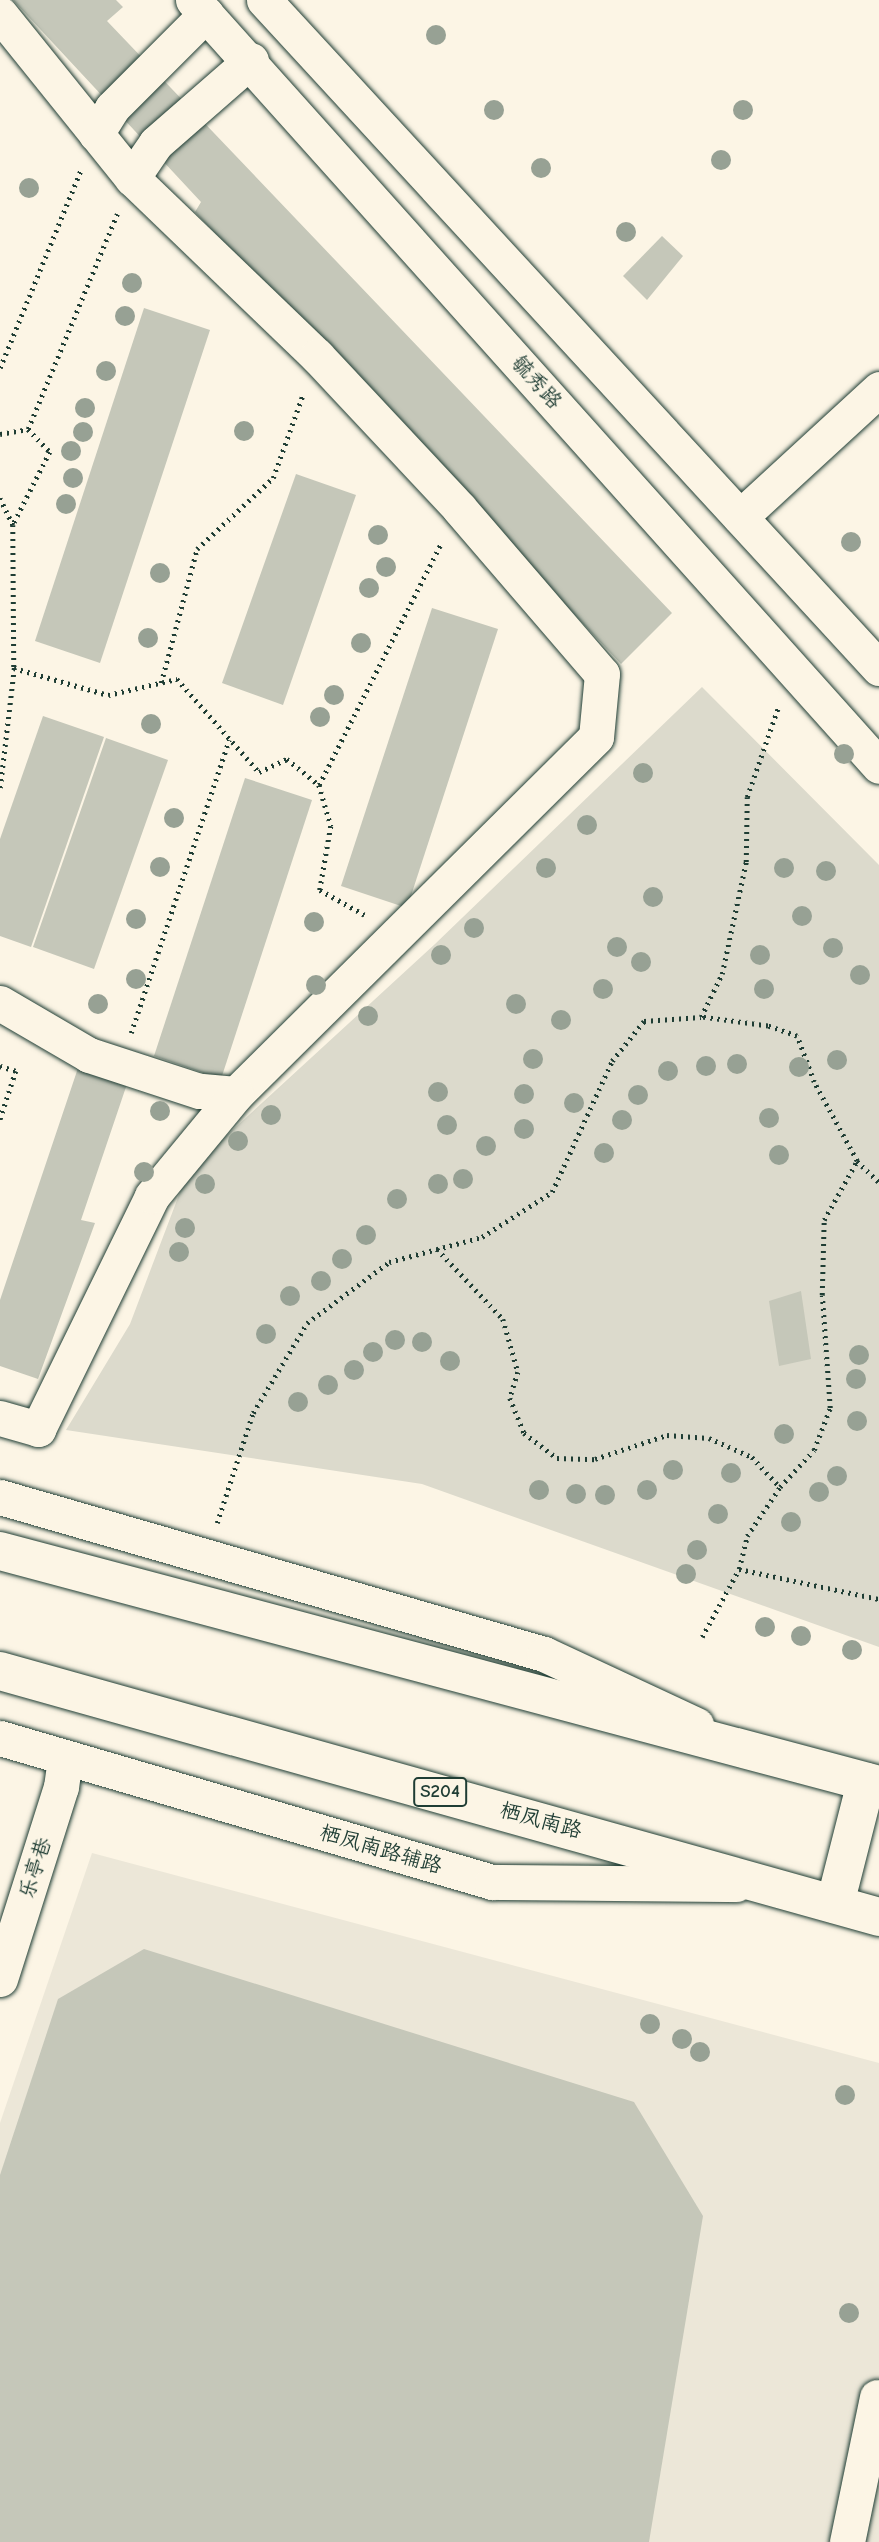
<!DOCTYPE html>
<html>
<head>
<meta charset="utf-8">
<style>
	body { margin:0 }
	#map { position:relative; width:879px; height:2542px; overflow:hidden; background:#fcf5e5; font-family:"Comic Neue","LXGW WenKai TC",sans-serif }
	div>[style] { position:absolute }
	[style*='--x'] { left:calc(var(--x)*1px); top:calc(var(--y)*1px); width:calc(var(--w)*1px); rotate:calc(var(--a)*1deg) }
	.built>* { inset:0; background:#ece7d8 }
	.green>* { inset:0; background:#dcdacc }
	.building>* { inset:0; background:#c5c7b9 }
	.path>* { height:4.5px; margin-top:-2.25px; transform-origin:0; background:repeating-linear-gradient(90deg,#1f3d34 0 2px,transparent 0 7px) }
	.roads { filter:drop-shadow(0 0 2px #1f3d34) drop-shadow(0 0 2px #1f3d34) }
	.minor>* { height:35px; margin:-17.5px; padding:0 17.5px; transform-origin:17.5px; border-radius:17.5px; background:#fcf5e5 }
	.major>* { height:38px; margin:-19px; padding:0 19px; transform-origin:19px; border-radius:19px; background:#fcf5e5 }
	.trees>* { width:20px; height:20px; margin:-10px; border-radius:50%; background:#97a194 }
	span { translate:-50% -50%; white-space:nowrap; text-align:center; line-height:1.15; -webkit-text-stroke:5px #fcf5e5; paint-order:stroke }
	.shield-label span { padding:2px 5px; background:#fcf5e5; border:2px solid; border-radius:5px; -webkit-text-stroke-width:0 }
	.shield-label { font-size:19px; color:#1f3d34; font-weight:700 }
	.street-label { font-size:21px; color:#1f3d34 }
</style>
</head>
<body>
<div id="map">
	<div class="built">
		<i style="clip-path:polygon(92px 1853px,879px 2063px,879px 2542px,0 2542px,0 2123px)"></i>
	</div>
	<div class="green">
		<i style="clip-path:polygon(702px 687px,879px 865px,879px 1647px,422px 1484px,66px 1430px,130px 1324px,188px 1171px,435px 944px)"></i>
	</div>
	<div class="building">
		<i style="clip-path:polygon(13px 0,116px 0,123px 7px,107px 21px,672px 613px,621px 664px,195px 212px,201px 202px)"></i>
		<i style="clip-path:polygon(662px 236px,683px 256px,647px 300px,623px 276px)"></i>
		<i style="clip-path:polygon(144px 308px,210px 330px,100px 663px,35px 641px)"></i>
		<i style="clip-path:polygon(296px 474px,356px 495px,283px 705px,222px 683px)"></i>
		<i style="clip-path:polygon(432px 608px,498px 629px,407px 908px,341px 886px)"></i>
		<i style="clip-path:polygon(43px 716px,104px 737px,31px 947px,0 936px,0 839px)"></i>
		<i style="clip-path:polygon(106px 738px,168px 760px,94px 969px,33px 947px)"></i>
		<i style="clip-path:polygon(245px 778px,312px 800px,221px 1079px,154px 1056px)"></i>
		<i style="clip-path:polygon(78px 1068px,127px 1084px,81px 1220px,95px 1223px,38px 1379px,0 1366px,0 1300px)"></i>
		<i style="clip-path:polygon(801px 1291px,811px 1359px,779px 1366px,769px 1301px)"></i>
		<i style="clip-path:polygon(144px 1949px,634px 2102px,703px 2216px,649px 2542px,0 2542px,0 2175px,58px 1999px)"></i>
	</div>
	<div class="path">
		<i style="--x:0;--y:368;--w:214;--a:-67.8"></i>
		<i style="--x:28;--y:429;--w:233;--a:-67.5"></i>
		<i style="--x:0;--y:434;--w:28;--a:-10"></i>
		<i style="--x:28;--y:429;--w:32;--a:46"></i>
		<i style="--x:50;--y:452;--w:82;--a:116.9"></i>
		<i style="--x:0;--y:498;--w:30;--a:64"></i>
		<i style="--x:13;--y:525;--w:143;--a:89.6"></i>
		<i style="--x:14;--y:668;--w:98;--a:16"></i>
		<i style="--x:108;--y:695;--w:71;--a:-13.1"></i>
		<i style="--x:177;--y:679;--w:124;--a:48.6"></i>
		<i style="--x:259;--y:772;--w:31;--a:-25"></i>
		<i style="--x:287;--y:759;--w:41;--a:39.1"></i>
		<i style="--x:319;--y:785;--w:43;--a:73.7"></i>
		<i style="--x:331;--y:826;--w:65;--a:99.8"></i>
		<i style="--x:320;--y:890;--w:51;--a:29.1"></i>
		<i style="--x:161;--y:683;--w:139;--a:-75"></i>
		<i style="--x:197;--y:549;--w:104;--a:-43.1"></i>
		<i style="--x:273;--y:478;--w:89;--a:-70.3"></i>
		<i style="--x:319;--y:785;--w:272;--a:-63.2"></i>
		<i style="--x:0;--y:788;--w:121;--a:-83.3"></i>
		<i style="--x:131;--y:1033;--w:309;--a:-71.5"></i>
		<i style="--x:0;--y:1066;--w:17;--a:17"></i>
		<i style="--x:16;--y:1071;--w:52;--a:108.1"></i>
		<i style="--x:857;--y:1161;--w:30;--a:44"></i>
		<i style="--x:437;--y:1249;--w:96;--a:46.7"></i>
		<i style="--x:503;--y:1319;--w:55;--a:74.2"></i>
		<i style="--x:518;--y:1372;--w:27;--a:107"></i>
		<i style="--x:510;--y:1398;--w:38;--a:68"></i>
		<i style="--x:524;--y:1433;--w:41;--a:37.1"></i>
		<i style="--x:557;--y:1458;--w:38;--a:2"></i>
		<i style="--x:595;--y:1459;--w:76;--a:-18.4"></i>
		<i style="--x:667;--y:1435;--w:42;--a:4.1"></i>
		<i style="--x:709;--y:1438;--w:47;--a:23.8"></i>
		<i style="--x:752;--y:1457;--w:41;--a:47"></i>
		<i style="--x:780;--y:1487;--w:50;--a:-47.4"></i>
		<i style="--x:814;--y:1450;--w:45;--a:-69.1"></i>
		<i style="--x:830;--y:1408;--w:113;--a:-94"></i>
		<i style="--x:822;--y:1295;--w:75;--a:-88.5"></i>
		<i style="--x:824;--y:1220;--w:68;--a:-60.8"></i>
		<i style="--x:857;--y:1161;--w:90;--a:-118.6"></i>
		<i style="--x:814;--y:1082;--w:49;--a:-110.3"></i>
		<i style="--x:797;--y:1036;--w:31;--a:-161"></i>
		<i style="--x:768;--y:1026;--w:68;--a:-172.3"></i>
		<i style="--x:217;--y:1523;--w:116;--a:-71.9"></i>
		<i style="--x:253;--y:1413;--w:105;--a:-59"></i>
		<i style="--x:307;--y:1323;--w:102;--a:-36.6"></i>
		<i style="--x:389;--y:1262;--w:96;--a:-15"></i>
		<i style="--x:482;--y:1237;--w:83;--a:-32.7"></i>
		<i style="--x:552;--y:1192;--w:144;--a:-65.4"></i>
		<i style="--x:612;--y:1061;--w:51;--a:-51.3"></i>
		<i style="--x:644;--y:1021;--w:57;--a:-4"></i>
		<i style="--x:701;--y:1017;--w:48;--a:-64"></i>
		<i style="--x:722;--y:974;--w:115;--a:-77.9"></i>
		<i style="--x:746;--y:862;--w:65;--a:-89.1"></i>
		<i style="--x:747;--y:797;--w:97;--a:-70.8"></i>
		<i style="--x:739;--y:1569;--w:143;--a:12.1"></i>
		<i style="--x:702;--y:1637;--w:77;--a:-61.4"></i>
		<i style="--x:739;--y:1569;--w:34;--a:-76"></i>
		<i style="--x:747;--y:1536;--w:59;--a:-56"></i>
	</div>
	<div class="roads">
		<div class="minor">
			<i style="--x:193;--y:0;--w:1028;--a:48.15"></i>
			<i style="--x:264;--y:0;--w:908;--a:47.37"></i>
			<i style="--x:0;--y:14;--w:211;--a:51.2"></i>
			<i style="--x:132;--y:178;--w:257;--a:43.9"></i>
			<i style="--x:317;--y:356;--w:208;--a:46.9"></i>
			<i style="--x:459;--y:508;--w:219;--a:49.3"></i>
			<i style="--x:602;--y:674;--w:63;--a:95.4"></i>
			<i style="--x:596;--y:737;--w:507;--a:135.24"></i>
			<i style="--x:236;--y:1094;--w:37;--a:-175"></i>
			<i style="--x:199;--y:1091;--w:116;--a:-161.9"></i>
			<i style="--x:89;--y:1055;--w:103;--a:-149.7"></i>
			<i style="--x:96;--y:134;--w:31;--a:-58"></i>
			<i style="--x:112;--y:108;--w:133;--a:-45"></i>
			<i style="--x:132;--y:178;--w:42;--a:-55.6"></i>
			<i style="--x:156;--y:143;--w:126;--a:-41.1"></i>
			<i style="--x:740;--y:517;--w:189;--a:-42.6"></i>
			<i style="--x:0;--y:1418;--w:40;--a:16"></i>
			<i style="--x:38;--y:1429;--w:259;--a:-63.9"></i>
			<i style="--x:152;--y:1196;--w:132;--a:-50.5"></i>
			<i style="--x:0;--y:1497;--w:566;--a:16.1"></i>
			<i style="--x:544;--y:1654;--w:168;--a:25"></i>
			<i style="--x:0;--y:1738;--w:513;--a:16.31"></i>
			<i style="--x:492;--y:1882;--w:244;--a:0.5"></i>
			<i style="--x:0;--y:1979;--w:201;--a:-72.4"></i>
			<i style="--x:61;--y:1787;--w:30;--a:-82"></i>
			<i style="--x:847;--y:2542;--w:148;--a:-78.3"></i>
		</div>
		<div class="major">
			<i style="--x:0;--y:1551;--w:910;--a:14.91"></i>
			<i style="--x:0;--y:1671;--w:913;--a:15.63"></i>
			<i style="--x:835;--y:1904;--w:126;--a:-75.7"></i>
		</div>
	</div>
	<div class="trees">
		<i style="left:436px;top:35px"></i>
		<i style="left:494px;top:110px"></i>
		<i style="left:743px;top:110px"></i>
		<i style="left:721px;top:160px"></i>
		<i style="left:541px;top:168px"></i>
		<i style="left:29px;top:188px"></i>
		<i style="left:626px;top:232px"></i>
		<i style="left:132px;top:283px"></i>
		<i style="left:125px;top:316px"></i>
		<i style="left:106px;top:371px"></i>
		<i style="left:85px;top:408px"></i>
		<i style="left:244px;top:431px"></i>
		<i style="left:83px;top:432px"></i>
		<i style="left:71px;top:451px"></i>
		<i style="left:73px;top:478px"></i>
		<i style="left:66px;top:504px"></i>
		<i style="left:378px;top:535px"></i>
		<i style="left:851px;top:542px"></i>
		<i style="left:386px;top:567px"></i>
		<i style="left:160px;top:573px"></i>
		<i style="left:369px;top:588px"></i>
		<i style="left:148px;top:638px"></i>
		<i style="left:361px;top:643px"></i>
		<i style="left:334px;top:695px"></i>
		<i style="left:320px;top:717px"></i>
		<i style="left:151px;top:724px"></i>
		<i style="left:844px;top:754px"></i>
		<i style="left:643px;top:773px"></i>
		<i style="left:174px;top:818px"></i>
		<i style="left:587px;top:825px"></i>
		<i style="left:160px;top:867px"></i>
		<i style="left:546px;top:868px"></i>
		<i style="left:784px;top:868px"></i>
		<i style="left:826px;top:871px"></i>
		<i style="left:653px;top:897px"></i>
		<i style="left:802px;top:916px"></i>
		<i style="left:136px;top:919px"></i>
		<i style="left:314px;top:922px"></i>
		<i style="left:474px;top:928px"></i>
		<i style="left:617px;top:947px"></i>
		<i style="left:833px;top:948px"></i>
		<i style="left:441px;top:955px"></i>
		<i style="left:760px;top:955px"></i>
		<i style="left:641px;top:962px"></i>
		<i style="left:860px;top:975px"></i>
		<i style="left:136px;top:979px"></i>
		<i style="left:316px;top:985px"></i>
		<i style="left:603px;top:989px"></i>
		<i style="left:764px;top:989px"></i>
		<i style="left:98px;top:1004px"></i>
		<i style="left:516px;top:1004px"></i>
		<i style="left:368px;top:1016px"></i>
		<i style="left:561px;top:1020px"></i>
		<i style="left:533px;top:1059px"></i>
		<i style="left:837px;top:1060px"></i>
		<i style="left:737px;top:1064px"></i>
		<i style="left:706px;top:1066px"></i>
		<i style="left:799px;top:1067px"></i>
		<i style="left:668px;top:1071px"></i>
		<i style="left:438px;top:1092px"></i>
		<i style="left:524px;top:1094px"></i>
		<i style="left:638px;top:1095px"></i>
		<i style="left:574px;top:1103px"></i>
		<i style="left:160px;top:1111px"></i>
		<i style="left:271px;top:1115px"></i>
		<i style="left:769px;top:1118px"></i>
		<i style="left:622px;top:1120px"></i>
		<i style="left:447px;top:1125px"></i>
		<i style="left:524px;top:1129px"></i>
		<i style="left:238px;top:1141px"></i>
		<i style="left:486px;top:1146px"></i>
		<i style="left:604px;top:1153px"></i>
		<i style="left:779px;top:1155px"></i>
		<i style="left:144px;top:1172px"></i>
		<i style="left:463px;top:1179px"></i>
		<i style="left:205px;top:1184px"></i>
		<i style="left:438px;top:1184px"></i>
		<i style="left:397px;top:1199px"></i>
		<i style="left:185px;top:1228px"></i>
		<i style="left:366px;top:1235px"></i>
		<i style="left:179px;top:1252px"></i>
		<i style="left:342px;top:1259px"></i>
		<i style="left:321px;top:1281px"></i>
		<i style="left:290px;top:1296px"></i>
		<i style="left:266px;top:1334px"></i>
		<i style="left:395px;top:1340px"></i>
		<i style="left:422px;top:1342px"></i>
		<i style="left:373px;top:1352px"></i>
		<i style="left:859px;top:1355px"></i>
		<i style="left:450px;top:1361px"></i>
		<i style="left:354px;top:1370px"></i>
		<i style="left:856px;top:1379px"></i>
		<i style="left:328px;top:1385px"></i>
		<i style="left:298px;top:1402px"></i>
		<i style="left:857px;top:1421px"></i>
		<i style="left:784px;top:1434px"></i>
		<i style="left:673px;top:1470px"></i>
		<i style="left:731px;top:1473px"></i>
		<i style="left:837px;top:1476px"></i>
		<i style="left:539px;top:1490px"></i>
		<i style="left:647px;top:1490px"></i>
		<i style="left:819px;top:1492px"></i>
		<i style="left:576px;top:1494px"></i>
		<i style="left:605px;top:1495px"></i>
		<i style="left:718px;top:1514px"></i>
		<i style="left:791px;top:1522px"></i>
		<i style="left:697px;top:1550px"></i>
		<i style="left:686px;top:1574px"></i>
		<i style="left:765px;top:1627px"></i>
		<i style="left:801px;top:1636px"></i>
		<i style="left:852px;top:1650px"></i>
		<i style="left:650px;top:2024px"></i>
		<i style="left:682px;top:2039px"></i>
		<i style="left:700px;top:2052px"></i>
		<i style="left:845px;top:2095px"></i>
		<i style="left:849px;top:2313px"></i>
	</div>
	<div class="shield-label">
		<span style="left:440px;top:1792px">S204</span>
	</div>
	<div class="street-label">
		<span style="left:537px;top:382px;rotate:48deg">毓秀路</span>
		<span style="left:541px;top:1820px;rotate:15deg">栖凤南路</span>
		<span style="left:381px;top:1849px;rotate:16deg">栖凤南路辅路</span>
		<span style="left:35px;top:1868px;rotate:-72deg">乐亭巷</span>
	</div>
</div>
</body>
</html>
